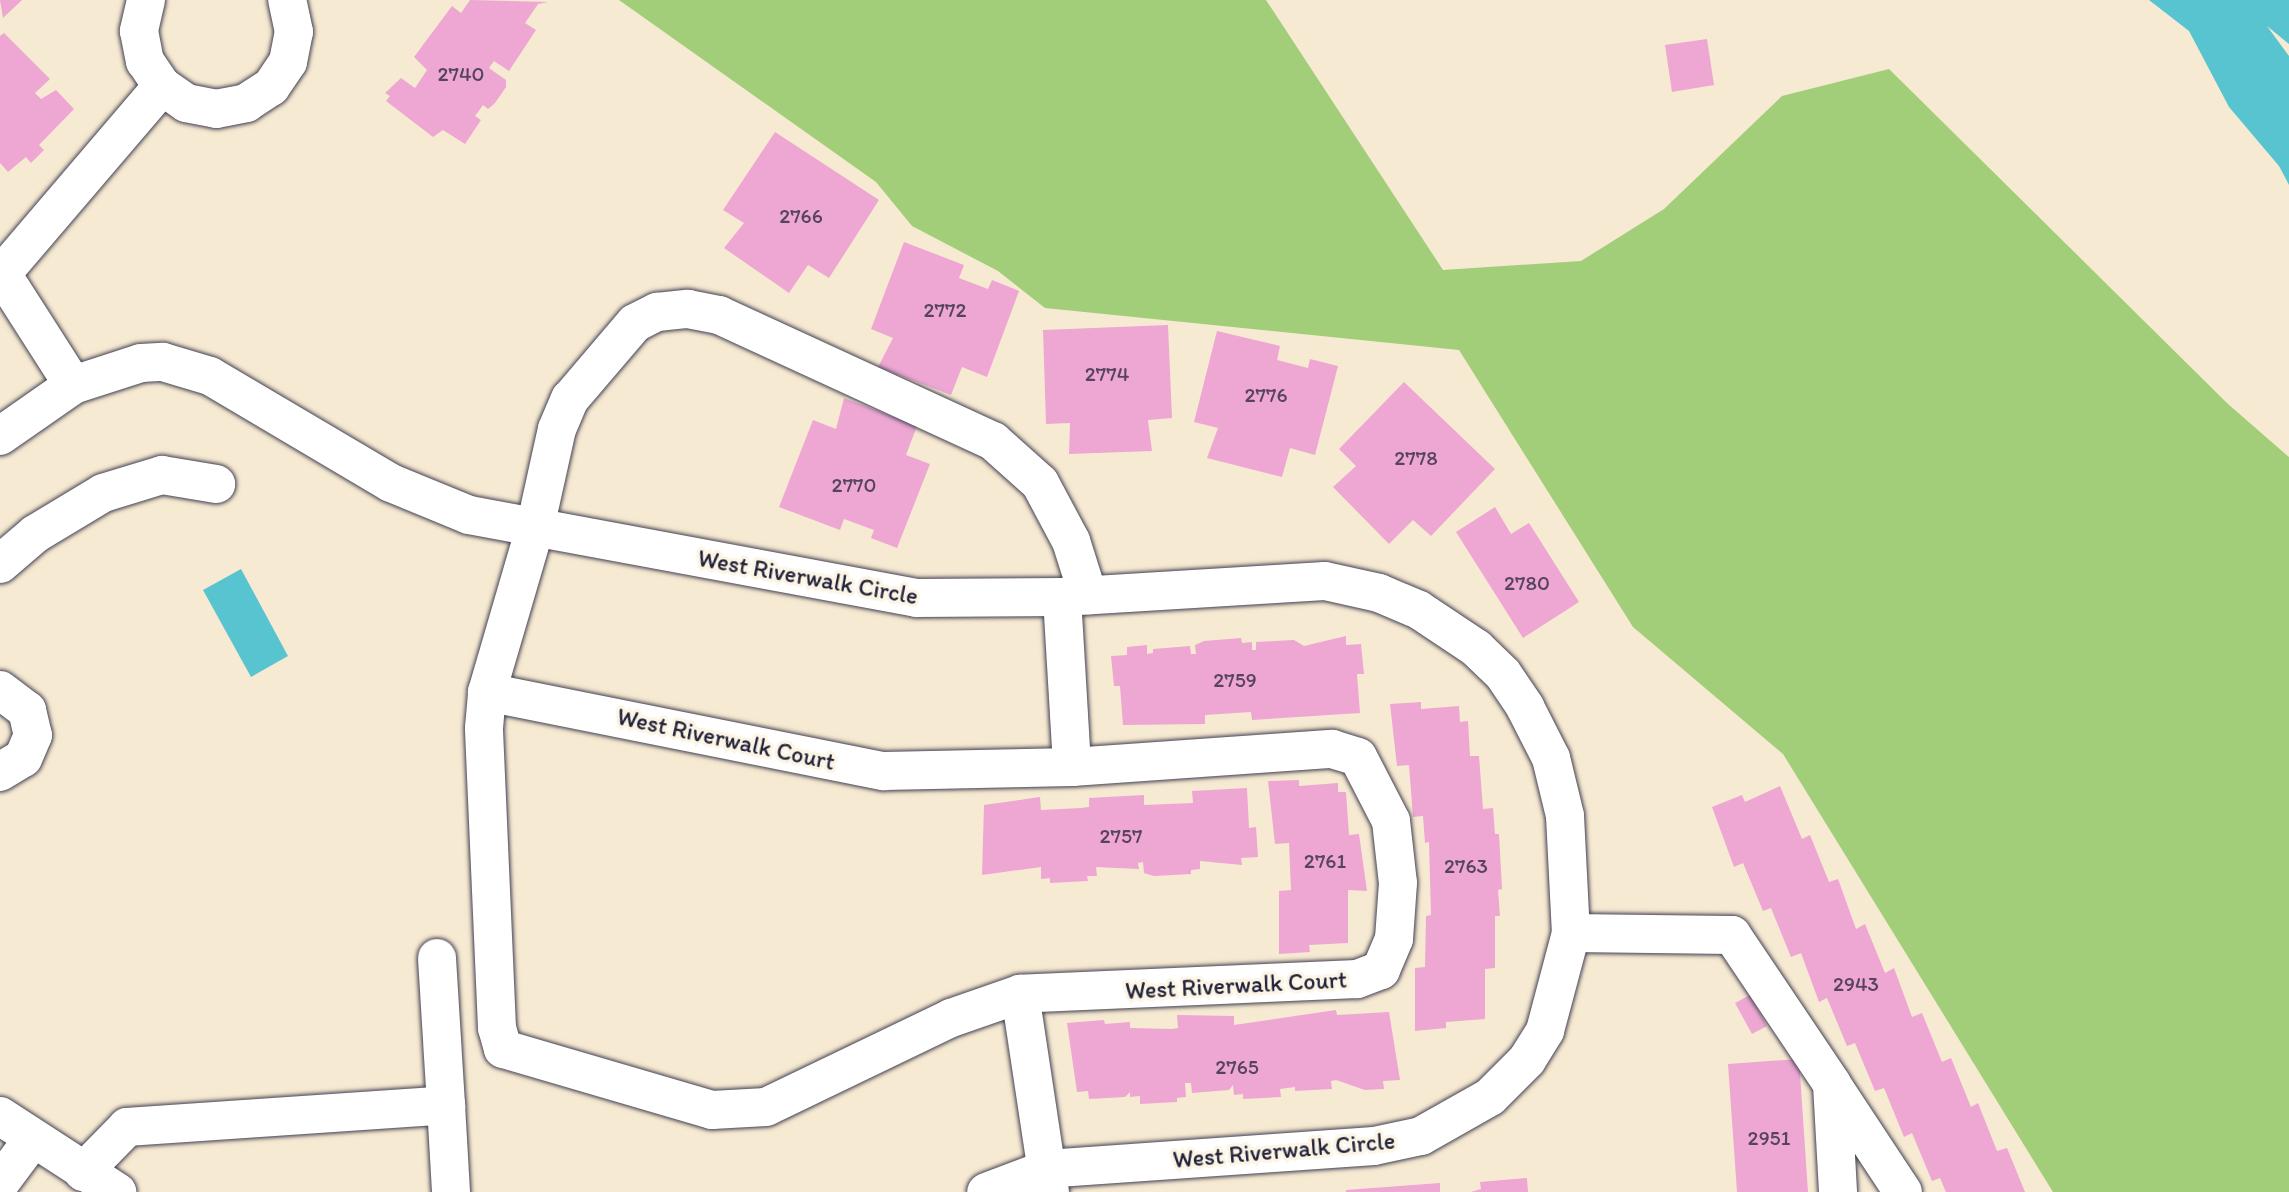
<!DOCTYPE html>
<html>
<head>
<meta charset="utf-8">
<style>
	body { margin:0 }
	#map { position:relative; width:2289px; height:1192px; overflow:hidden; background:#f7ead2; font-family:Itim,sans-serif }
	div>[style] { position:absolute }
	[style*='--x'] { left:calc(var(--x)*1px); top:calc(var(--y)*1px); width:calc(var(--w)*1px); rotate:calc(var(--a)*1deg) }
	.green>* { inset:0; background:#a2cd79 }
	.water>* { inset:0; background:#58c4d0 }
	.building>* { inset:0; background:#eda7d2 }
	.roads { filter:drop-shadow(0 0 2px #424052) drop-shadow(0 0 2px #424052) }
	.minor>* { height:38px; margin:-19px; padding:0 19px; transform-origin:19px; border-radius:19px; background:#fff }
	span { translate:-50% -50%; white-space:nowrap; text-align:center; line-height:1.15; -webkit-text-stroke:7px #fcf5e5; paint-order:stroke }
	.number-label { font-size:21px; color:#554361 }
	.number-label span { -webkit-text-stroke-width:0 }
	.street-label { font-size:24px; color:#22223b }
</style>
</head>
<body>
<div id="map">
	<div class="green">
		<i style="clip-path:polygon(619px 0,1266px 0,1443px 270px,1581px 261px,1664px 209px,1782px 96px,1889px 69px,2228px 404px,2289px 457px,2289px 1192px,2053px 1192px,1783px 754px,1633px 627px,1459px 350px,1045px 308px,998px 271px,912px 226px,876px 182px)"></i>
	</div>
	<div class="water">
		<i style="clip-path:polygon(2149px 0,2289px 0,2289px 44px,2267px 26px,2289px 56px,2289px 185px,2279px 166px,2229px 107px,2189px 31px)"></i>
		<i style="clip-path:polygon(241px 569px,288px 656px,251px 677px,203px 590px)"></i>
	</div>
	<div class="building">
		<i style="clip-path:polygon(0 0,22px 0,3px 18px)"></i>
		<i style="clip-path:polygon(470px 0,548px 2px,538px 4px,525px 23px,536px 30px,509px 71px,494px 61px,489px 68px,506px 80px,506px 87px,495px 103px,488px 109px,483px 105px,475px 116px,481px 120px,465px 144px,443px 130px,433px 137px,386px 101px,390px 96px,385px 93px,401px 78px,415px 88px,427px 70px,414px 57px,452px 6px,461px 13px)"></i>
		<i style="clip-path:polygon(4px 33px,50px 79px,35px 93px,41px 99px,56px 90px,74px 109px,39px 145px,44px 150px,31px 163px,26px 157px,8px 172px,0 163px,0 36px)"></i>
		<i style="clip-path:polygon(1707px 39px,1714px 85px,1672px 92px,1665px 45px)"></i>
		<i style="clip-path:polygon(775px 132px,879px 200px,829px 278px,808px 265px,789px 293px,724px 248px,744px 223px,723px 210px)"></i>
		<i style="clip-path:polygon(904px 242px,964px 265px,959px 278px,988px 289px,992px 280px,1019px 291px,987px 377px,962px 367px,951px 395px,878px 367px,893px 338px,871px 329px)"></i>
		<i style="clip-path:polygon(1168px 325px,1172px 418px,1148px 420px,1152px 451px,1069px 454px,1070px 423px,1046px 424px,1043px 330px)"></i>
		<i style="clip-path:polygon(1217px 331px,1280px 346px,1277px 360px,1308px 368px,1310px 359px,1338px 366px,1315px 455px,1290px 448px,1282px 477px,1207px 458px,1218px 428px,1194px 422px)"></i>
		<i style="clip-path:polygon(1404px 382px,1495px 469px,1431px 536px,1413px 520px,1389px 544px,1333px 487px,1356px 466px,1339px 449px)"></i>
		<i style="clip-path:polygon(844px 398px,917px 426px,906px 455px,930px 464px,897px 548px,871px 538px,874px 530px,844px 519px,840px 530px,779px 507px,813px 420px,836px 429px)"></i>
		<i style="clip-path:polygon(1495px 507px,1511px 534px,1529px 523px,1579px 602px,1523px 638px,1456px 532px)"></i>
		<i style="clip-path:polygon(1346px 636px,1346px 645px,1361px 644px,1364px 674px,1357px 674px,1360px 713px,1252px 720px,1251px 712px,1205px 715px,1205px 724px,1123px 725px,1120px 686px,1114px 686px,1111px 656px,1127px 655px,1127px 647px,1147px 645px,1147px 654px,1153px 653px,1153px 649px,1190px 646px,1191px 654px,1196px 654px,1195px 645px,1204px 641px,1241px 638px,1242px 643px,1252px 642px,1252px 650px,1256px 650px,1256px 642px,1294px 640px,1304px 646px)"></i>
		<i style="clip-path:polygon(1421px 702px,1421px 709px,1459px 706px,1460px 722px,1468px 721px,1470px 756px,1479px 756px,1483px 809px,1493px 808px,1495px 834px,1499px 834px,1502px 889px,1498px 890px,1500px 916px,1495px 916px,1495px 968px,1485px 969px,1485px 1019px,1446px 1022px,1446px 1028px,1415px 1031px,1415px 968px,1425px 967px,1426px 916px,1431px 915px,1429px 842px,1425px 843px,1423px 816px,1413px 817px,1409px 765px,1397px 766px,1390px 704px)"></i>
		<i style="clip-path:polygon(1299px 780px,1299px 786px,1338px 783px,1338px 792px,1346px 792px,1349px 835px,1359px 834px,1367px 891px,1348px 890px,1348px 943px,1309px 945px,1310px 952px,1279px 954px,1279px 891px,1291px 890px,1289px 843px,1275px 844px,1268px 781px)"></i>
		<i style="clip-path:polygon(1780px 786px,1802px 839px,1810px 835px,1829px 882px,1838px 879px,1856px 929px,1865px 924px,1885px 973px,1894px 968px,1912px 1017px,1922px 1013px,1942px 1062px,1951px 1058px,1971px 1107px,1978px 1103px,1997px 1151px,2007px 1148px,2025px 1192px,1946px 1192px,1940px 1178px,1932px 1181px,1912px 1133px,1904px 1137px,1884px 1088px,1875px 1091px,1855px 1043px,1847px 1046px,1827px 998px,1819px 1002px,1801px 953px,1791px 957px,1771px 908px,1763px 911px,1743px 863px,1734px 867px,1712px 807px,1742px 795px,1745px 802px)"></i>
		<i style="clip-path:polygon(1247px 788px,1249px 828px,1256px 827px,1258px 857px,1241px 858px,1242px 865px,1200px 861px,1200px 869px,1191px 870px,1191px 874px,1154px 876px,1144px 873px,1143px 862px,1138px 863px,1139px 869px,1096px 867px,1097px 876px,1087px 876px,1088px 881px,1050px 883px,1050px 878px,1041px 879px,1041px 867px,982px 875px,984px 805px,1040px 797px,1041px 810px,1081px 808px,1089px 807px,1089px 798px,1144px 795px,1144px 805px,1193px 803px,1192px 791px)"></i>
		<i style="clip-path:polygon(1750px 995px,1767px 1026px,1752px 1034px,1735px 1003px)"></i>
		<i style="clip-path:polygon(1336px 1010px,1337px 1015px,1389px 1012px,1400px 1080px,1383px 1081px,1384px 1089px,1365px 1090px,1336px 1080px,1331px 1081px,1332px 1089px,1295px 1091px,1295px 1087px,1280px 1089px,1281px 1097px,1243px 1099px,1243px 1094px,1234px 1095px,1233px 1085px,1229px 1090px,1192px 1093px,1191px 1083px,1185px 1083px,1186px 1097px,1177px 1098px,1177px 1102px,1140px 1104px,1140px 1096px,1130px 1097px,1130px 1092px,1125px 1097px,1089px 1099px,1088px 1091px,1077px 1092px,1067px 1023px,1104px 1020px,1105px 1024px,1130px 1022px,1130px 1028px,1172px 1029px,1178px 1028px,1177px 1015px,1234px 1016px,1234px 1025px)"></i>
		<i style="clip-path:polygon(1799px 1059px,1808px 1192px,1737px 1192px,1728px 1064px)"></i>
		<i style="clip-path:polygon(1527px 1178px,1528px 1192px,1471px 1192px,1481px 1189px,1480px 1182px)"></i>
		<i style="clip-path:polygon(1440px 1183px,1440px 1192px,1346px 1192px,1346px 1190px)"></i>
	</div>
	<div class="roads">
		<div class="minor">
			<i style="--x:146;--y:0;--w:32;--a:103"></i>
			<i style="--x:139;--y:31;--w:31;--a:79"></i>
			<i style="--x:145;--y:61;--w:30;--a:56"></i>
			<i style="--x:162;--y:86;--w:29;--a:35"></i>
			<i style="--x:186;--y:103;--w:31;--a:11"></i>
			<i style="--x:216;--y:109;--w:31;--a:-11"></i>
			<i style="--x:246;--y:103;--w:30;--a:-33"></i>
			<i style="--x:271;--y:87;--w:30;--a:-56"></i>
			<i style="--x:288;--y:62;--w:31;--a:-79"></i>
			<i style="--x:294;--y:32;--w:33;--a:-102"></i>
			<i style="--x:2;--y:274;--w:132;--a:57.4"></i>
			<i style="--x:0;--y:276;--w:250;--a:-49.5"></i>
			<i style="--x:0;--y:436;--w:89;--a:-34.9"></i>
			<i style="--x:73;--y:385;--w:71;--a:-17.9"></i>
			<i style="--x:141;--y:363;--w:22;--a:-3"></i>
			<i style="--x:163;--y:362;--w:49;--a:16.6"></i>
			<i style="--x:210;--y:376;--w:210;--a:30.6"></i>
			<i style="--x:391;--y:483;--w:84;--a:22.3"></i>
			<i style="--x:469;--y:515;--w:455;--a:10.5"></i>
			<i style="--x:916;--y:598;--w:146;--a:-0.4"></i>
			<i style="--x:1062;--y:597;--w:263;--a:-3.5"></i>
			<i style="--x:1325;--y:581;--w:55;--a:12.5"></i>
			<i style="--x:1379;--y:593;--w:43;--a:23"></i>
			<i style="--x:1419;--y:610;--w:69;--a:33.7"></i>
			<i style="--x:1476;--y:648;--w:37;--a:44"></i>
			<i style="--x:1503;--y:674;--w:40;--a:56"></i>
			<i style="--x:1525;--y:707;--w:57;--a:63"></i>
			<i style="--x:1551;--y:758;--w:60;--a:76.4"></i>
			<i style="--x:1565;--y:816;--w:117;--a:87.1"></i>
			<i style="--x:1571;--y:933;--w:101;--a:104.9"></i>
			<i style="--x:1545;--y:1031;--w:34;--a:122"></i>
			<i style="--x:1527;--y:1060;--w:52;--a:135"></i>
			<i style="--x:1490;--y:1097;--w:79;--a:150.5"></i>
			<i style="--x:1421;--y:1136;--w:48;--a:168"></i>
			<i style="--x:1374;--y:1146;--w:328;--a:176"></i>
			<i style="--x:1047;--y:1169;--w:65;--a:159.3"></i>
			<i style="--x:0;--y:564;--w:46;--a:-40.6"></i>
			<i style="--x:35;--y:534;--w:79;--a:-31.1"></i>
			<i style="--x:103;--y:493;--w:62;--a:-17"></i>
			<i style="--x:162;--y:475;--w:55;--a:9.5"></i>
			<i style="--x:1062;--y:597;--w:170;--a:86.6"></i>
			<i style="--x:0;--y:690;--w:34;--a:37"></i>
			<i style="--x:27;--y:710;--w:26;--a:77"></i>
			<i style="--x:33;--y:735;--w:25;--a:113"></i>
			<i style="--x:23;--y:758;--w:27;--a:149"></i>
			<i style="--x:487;--y:692;--w:405;--a:11.3"></i>
			<i style="--x:884;--y:771;--w:188;--a:-1.2"></i>
			<i style="--x:1072;--y:767;--w:261;--a:-4"></i>
			<i style="--x:1332;--y:749;--w:27;--a:17"></i>
			<i style="--x:1358;--y:757;--w:72;--a:62.7"></i>
			<i style="--x:1391;--y:821;--w:62;--a:83.6"></i>
			<i style="--x:1398;--y:883;--w:56;--a:94.1"></i>
			<i style="--x:1394;--y:939;--w:34;--a:113"></i>
			<i style="--x:1381;--y:970;--w:26;--a:159"></i>
			<i style="--x:1357;--y:979;--w:337;--a:177.5"></i>
			<i style="--x:1020;--y:994;--w:73;--a:160.8"></i>
			<i style="--x:951;--y:1018;--w:205;--a:154.3"></i>
			<i style="--x:766;--y:1107;--w:54;--a:176.8"></i>
			<i style="--x:712;--y:1110;--w:218;--a:-163.7"></i>
			<i style="--x:503;--y:1049;--w:22;--a:-106"></i>
			<i style="--x:497;--y:1028;--w:300;--a:-92.5"></i>
			<i style="--x:484;--y:728;--w:36;--a:-85"></i>
			<i style="--x:487;--y:692;--w:171;--a:-73.7"></i>
			<i style="--x:535;--y:528;--w:101;--a:-77.5"></i>
			<i style="--x:557;--y:429;--w:33;--a:-67"></i>
			<i style="--x:570;--y:399;--w:100;--a:-49.5"></i>
			<i style="--x:635;--y:323;--w:25;--a:-27"></i>
			<i style="--x:657;--y:312;--w:31;--a:-6"></i>
			<i style="--x:688;--y:309;--w:32;--a:11"></i>
			<i style="--x:719;--y:315;--w:302;--a:24.7"></i>
			<i style="--x:993;--y:441;--w:63;--a:41.8"></i>
			<i style="--x:1040;--y:483;--w:66;--a:61.9"></i>
			<i style="--x:1071;--y:541;--w:57;--a:72.5"></i>
			<i style="--x:1571;--y:933;--w:161;--a:0.7"></i>
			<i style="--x:1732;--y:935;--w:179;--a:56.1"></i>
			<i style="--x:1832;--y:1084;--w:108;--a:86.8"></i>
			<i style="--x:437;--y:958;--w:147;--a:86.5"></i>
			<i style="--x:1020;--y:994;--w:200;--a:81.4"></i>
			<i style="--x:1833;--y:1086;--w:127;--a:56.6"></i>
			<i style="--x:0;--y:1116;--w:140;--a:33"></i>
			<i style="--x:83;--y:1172;--w:63;--a:-45.6"></i>
			<i style="--x:127;--y:1127;--w:320;--a:-3.9"></i>
			<i style="--x:446;--y:1105;--w:87;--a:86.7"></i>
			<i style="--x:0;--y:1183;--w:54;--a:-53.3"></i>
		</div>
	</div>
	<div class="number-label">
		<span style="left:461px;top:74px">2740</span>
		<span style="left:801px;top:216px">2766</span>
		<span style="left:945px;top:310px">2772</span>
		<span style="left:1107px;top:374px">2774</span>
		<span style="left:1266px;top:395px">2776</span>
		<span style="left:1416px;top:458px">2778</span>
		<span style="left:854px;top:485px">2770</span>
		<span style="left:1527px;top:583px">2780</span>
		<span style="left:1235px;top:680px">2759</span>
		<span style="left:1121px;top:836px">2757</span>
		<span style="left:1325px;top:861px">2761</span>
		<span style="left:1466px;top:866px">2763</span>
		<span style="left:1856px;top:984px">2943</span>
		<span style="left:1237px;top:1067px">2765</span>
		<span style="left:1769px;top:1138px">2951</span>
	</div>
	<div class="street-label">
		<span style="left:808px;top:577px;rotate:10deg">West Riverwalk Circle</span>
		<span style="left:726px;top:739px;rotate:12deg">West Riverwalk Court</span>
		<span style="left:1236px;top:985px;rotate:-3deg">West Riverwalk Court</span>
		<span style="left:1284px;top:1150px;rotate:-5deg">West Riverwalk Circle</span>
	</div>
</div>
</body>
</html>
